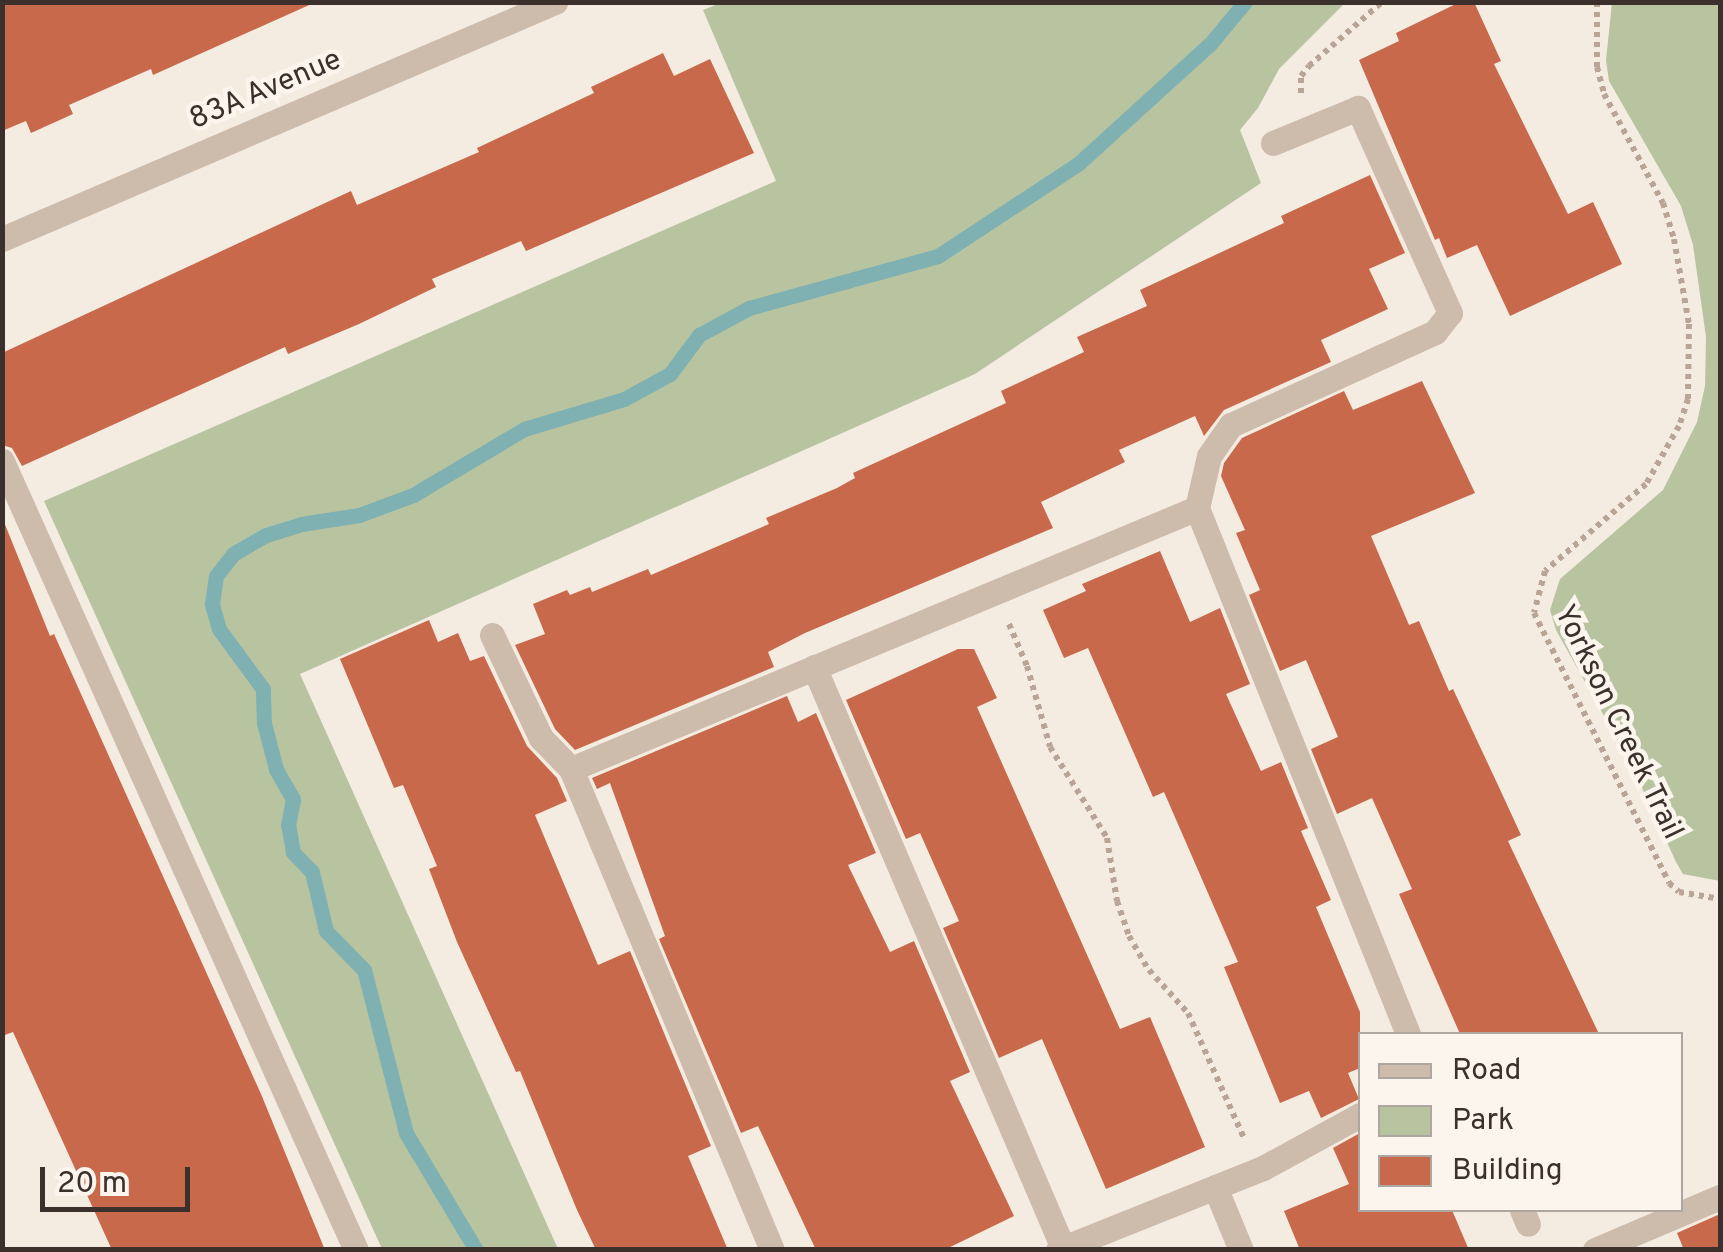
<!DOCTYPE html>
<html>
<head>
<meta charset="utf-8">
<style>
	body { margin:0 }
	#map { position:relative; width:1723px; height:1252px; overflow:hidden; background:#f4ebe1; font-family:Overpass,sans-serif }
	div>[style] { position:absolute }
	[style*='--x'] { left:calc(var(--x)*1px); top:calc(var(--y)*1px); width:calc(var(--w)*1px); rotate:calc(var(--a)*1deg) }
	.green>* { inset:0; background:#b8c4a0 }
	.stream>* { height:15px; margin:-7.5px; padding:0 7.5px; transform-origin:7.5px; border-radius:7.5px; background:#7fb0b2 }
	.building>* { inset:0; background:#c8694b }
	.path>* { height:6px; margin-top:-3px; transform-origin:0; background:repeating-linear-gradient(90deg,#b9a596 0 5px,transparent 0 10px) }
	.service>* { height:25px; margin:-12.5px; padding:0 12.5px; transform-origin:12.5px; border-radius:12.5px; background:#cdbbac }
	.minor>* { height:25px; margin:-12.5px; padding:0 12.5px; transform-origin:12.5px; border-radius:12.5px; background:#cdbbac }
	span { translate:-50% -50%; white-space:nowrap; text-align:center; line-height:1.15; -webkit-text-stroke:9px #fbf5ee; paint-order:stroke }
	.street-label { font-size:30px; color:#3b302b }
	.frame { position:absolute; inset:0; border:5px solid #3b302b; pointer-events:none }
	.legend { position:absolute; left:1358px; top:1032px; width:325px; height:180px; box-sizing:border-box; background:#fbf5ee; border:2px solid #aea6a0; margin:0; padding:12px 18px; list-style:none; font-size:30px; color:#3b302b }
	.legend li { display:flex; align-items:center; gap:20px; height:50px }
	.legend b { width:50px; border:2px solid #aea6a0 }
	.scale { position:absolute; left:40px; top:1167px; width:150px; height:45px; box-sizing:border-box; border:5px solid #3b302b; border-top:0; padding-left:12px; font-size:30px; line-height:35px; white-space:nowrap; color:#3b302b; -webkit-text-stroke:8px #fbf5ee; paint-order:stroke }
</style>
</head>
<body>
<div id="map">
	<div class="green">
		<i style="clip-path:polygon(723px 2px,1345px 3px,1279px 69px,1258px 108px,1240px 130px,1261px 183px,975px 374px,300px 674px,558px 1249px,382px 1249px,44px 501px,776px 181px,703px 10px)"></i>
		<i style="clip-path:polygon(1612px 3px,1720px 3px,1720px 881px,1683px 874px,1676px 862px,1632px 766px,1556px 630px,1550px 610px,1560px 579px,1663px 490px,1697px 422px,1705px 386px,1706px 337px,1693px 245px,1681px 206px,1609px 81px,1606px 60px)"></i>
	</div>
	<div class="stream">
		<i style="--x:476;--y:1250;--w:136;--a:-120.9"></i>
		<i style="--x:406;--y:1133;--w:168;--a:-104.4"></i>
		<i style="--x:364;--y:970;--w:54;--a:-134.3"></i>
		<i style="--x:326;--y:931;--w:61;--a:-103.3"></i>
		<i style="--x:312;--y:872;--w:28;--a:-134"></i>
		<i style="--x:293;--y:852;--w:27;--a:-100"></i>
		<i style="--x:288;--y:825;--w:26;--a:-79"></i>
		<i style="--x:293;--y:799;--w:34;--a:-120"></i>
		<i style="--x:276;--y:769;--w:48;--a:-104.6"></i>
		<i style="--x:264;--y:723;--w:34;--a:-92"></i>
		<i style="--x:263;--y:689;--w:74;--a:-126.3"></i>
		<i style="--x:219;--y:629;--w:26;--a:-106"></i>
		<i style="--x:212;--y:604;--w:28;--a:-82"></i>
		<i style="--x:216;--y:576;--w:28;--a:-52"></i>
		<i style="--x:233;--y:554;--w:38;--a:-30"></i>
		<i style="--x:266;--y:535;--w:37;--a:-17"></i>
		<i style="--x:301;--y:524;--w:59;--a:-8.8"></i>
		<i style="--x:359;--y:515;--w:58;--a:-20.3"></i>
		<i style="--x:413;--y:495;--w:129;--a:-30.7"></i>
		<i style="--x:524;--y:429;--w:104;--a:-16.7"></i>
		<i style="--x:624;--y:399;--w:52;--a:-28.5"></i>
		<i style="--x:670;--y:374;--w:49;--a:-53.4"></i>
		<i style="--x:699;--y:335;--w:57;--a:-28.4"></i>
		<i style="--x:749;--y:308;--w:196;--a:-15.4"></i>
		<i style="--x:938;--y:256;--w:169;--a:-33.4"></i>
		<i style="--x:1079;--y:163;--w:177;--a:-42.3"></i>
		<i style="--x:1210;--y:44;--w:55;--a:-50.2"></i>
	</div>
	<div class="building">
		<i style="clip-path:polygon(2px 2px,316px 2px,153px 75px,151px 69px,69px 105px,73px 114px,31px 133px,26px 121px,2px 131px)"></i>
		<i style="clip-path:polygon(1460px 2px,1474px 2px,1501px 61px,1494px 64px,1568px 214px,1593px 202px,1622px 264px,1510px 316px,1477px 245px,1447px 258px,1439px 238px,1435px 240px,1359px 60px,1399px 41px,1396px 33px)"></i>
		<i style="clip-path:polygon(663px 53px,674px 76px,710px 59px,754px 153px,526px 251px,521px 241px,432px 279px,436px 287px,359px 324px,288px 354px,285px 347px,22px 466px,12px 448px,2px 445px,2px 353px,351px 191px,357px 205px,479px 152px,477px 148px,594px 93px,591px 87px)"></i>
		<i style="clip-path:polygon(1370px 175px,1405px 253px,1369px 269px,1388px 309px,1321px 340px,1331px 362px,1224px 410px,1204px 436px,1195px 416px,1119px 450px,1125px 462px,1041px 502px,1053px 528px,805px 633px,768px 652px,774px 667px,575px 750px,555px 729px,515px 645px,545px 634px,533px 604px,567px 590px,570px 595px,590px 587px,592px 592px,648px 569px,651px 575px,769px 524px,766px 518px,837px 488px,855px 478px,853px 473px,1006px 403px,1001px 391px,1084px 352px,1077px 337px,1147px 306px,1140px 290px,1284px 223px,1281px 216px)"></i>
		<i style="clip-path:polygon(1422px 381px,1475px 493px,1371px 536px,1409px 625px,1419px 621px,1449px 691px,1453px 689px,1497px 783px,1521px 835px,1508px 841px,1599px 1034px,1460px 1034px,1399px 894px,1412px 889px,1372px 798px,1337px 814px,1311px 749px,1338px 737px,1306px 660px,1280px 671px,1249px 595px,1260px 590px,1236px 533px,1245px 530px,1221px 476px,1224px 463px,1242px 438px,1344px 391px,1353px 410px)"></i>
		<i style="clip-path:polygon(4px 522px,50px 636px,54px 634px,261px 1094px,325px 1250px,112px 1250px,13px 1032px,2px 1036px)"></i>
		<i style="clip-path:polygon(1160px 551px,1190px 622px,1220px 608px,1250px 684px,1226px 694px,1261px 771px,1281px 762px,1308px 828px,1301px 831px,1331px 900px,1316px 907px,1360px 1012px,1360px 1068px,1348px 1073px,1359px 1099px,1321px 1118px,1309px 1091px,1280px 1103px,1224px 967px,1238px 962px,1164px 792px,1153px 797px,1088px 648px,1064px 658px,1043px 610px,1086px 591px,1082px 584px)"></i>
		<i style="clip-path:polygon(429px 620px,438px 642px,458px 633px,470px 661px,484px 656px,527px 746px,557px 778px,567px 801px,535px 815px,598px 965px,630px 951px,711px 1146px,688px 1156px,728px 1250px,596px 1250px,577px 1210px,520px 1071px,516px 1072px,457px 942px,429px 869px,437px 866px,403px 785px,394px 788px,340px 659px)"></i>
		<i style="clip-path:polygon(958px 649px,974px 649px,997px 698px,977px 707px,1120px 1029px,1150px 1017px,1205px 1147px,1106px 1189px,1042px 1039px,999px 1058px,943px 928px,959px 921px,920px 833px,906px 839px,846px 700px)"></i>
		<i style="clip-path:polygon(787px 696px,798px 722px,816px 713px,876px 853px,848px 865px,890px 952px,914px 941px,970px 1072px,950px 1081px,1014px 1216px,944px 1250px,816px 1250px,758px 1126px,741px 1133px,659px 939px,665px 936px,610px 783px,597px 789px,592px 778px)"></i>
		<i style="clip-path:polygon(1360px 1133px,1360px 1210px,1452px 1210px,1469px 1250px,1300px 1250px,1284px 1211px,1349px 1184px,1333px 1148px)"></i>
		<i style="clip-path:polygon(1720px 1214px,1720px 1250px,1684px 1250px,1677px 1233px)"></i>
	</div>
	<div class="path">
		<i style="--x:1597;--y:2;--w:65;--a:90"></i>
		<i style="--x:1597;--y:67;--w:28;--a:75"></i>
		<i style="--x:1604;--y:94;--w:124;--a:61.6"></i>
		<i style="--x:1663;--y:203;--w:38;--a:73"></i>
		<i style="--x:1674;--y:239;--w:86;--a:80"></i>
		<i style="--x:1689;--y:324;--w:75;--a:90.8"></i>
		<i style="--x:1688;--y:399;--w:28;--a:108"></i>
		<i style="--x:1679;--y:426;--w:67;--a:119.6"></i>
		<i style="--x:1646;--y:484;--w:133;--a:139.3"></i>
		<i style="--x:1545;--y:571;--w:43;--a:104.7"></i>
		<i style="--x:1534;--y:613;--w:302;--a:63.4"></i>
		<i style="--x:1669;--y:883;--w:13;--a:42"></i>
		<i style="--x:1679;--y:892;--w:42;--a:9.7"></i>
		<i style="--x:1301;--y:93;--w:17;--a:-90"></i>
		<i style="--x:1301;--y:76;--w:13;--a:-51"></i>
		<i style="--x:1309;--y:66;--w:97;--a:-41.2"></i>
		<i style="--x:1009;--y:624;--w:46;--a:66.8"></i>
		<i style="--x:1027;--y:666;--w:84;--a:74.1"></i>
		<i style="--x:1050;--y:747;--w:107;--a:57.9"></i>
		<i style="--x:1107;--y:838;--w:64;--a:81"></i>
		<i style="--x:1117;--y:901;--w:37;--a:71"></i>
		<i style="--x:1129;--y:936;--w:39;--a:60"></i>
		<i style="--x:1149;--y:970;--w:58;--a:47.8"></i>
		<i style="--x:1188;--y:1013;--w:137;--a:65.9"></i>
	</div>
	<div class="service">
		<i style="--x:2;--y:461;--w:865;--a:65.84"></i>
		<i style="--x:1197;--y:508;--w:53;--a:-77"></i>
		<i style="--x:1209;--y:456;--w:38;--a:-55"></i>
		<i style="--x:1231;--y:425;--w:224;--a:-24.5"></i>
		<i style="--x:1435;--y:332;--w:24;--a:-52"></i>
		<i style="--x:1450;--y:313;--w:225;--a:-114.2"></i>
		<i style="--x:1358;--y:108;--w:92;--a:157.6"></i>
		<i style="--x:492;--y:635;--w:114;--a:64.6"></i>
		<i style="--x:541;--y:738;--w:43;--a:45.9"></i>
		<i style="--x:814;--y:667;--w:632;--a:66.8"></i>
		<i style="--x:1215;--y:1187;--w:68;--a:67.6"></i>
		<i style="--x:1522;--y:1210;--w:15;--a:67"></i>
		<i style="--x:772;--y:1250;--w:521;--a:-112.68"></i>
		<i style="--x:571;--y:769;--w:678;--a:-22.63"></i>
		<i style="--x:1197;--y:508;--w:567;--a:68.14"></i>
		<i style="--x:1058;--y:1250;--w:221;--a:-21.8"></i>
		<i style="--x:1263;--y:1168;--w:111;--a:-28.7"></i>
		<i style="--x:1595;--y:1250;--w:136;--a:-23"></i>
	</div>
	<div class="minor">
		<i style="--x:2;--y:239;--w:602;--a:-23.2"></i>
	</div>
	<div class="street-label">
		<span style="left:266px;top:91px;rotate:-23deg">83A Avenue</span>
		<span style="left:1617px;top:723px;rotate:64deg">Yorkson Creek Trail</span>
	</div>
	<div class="frame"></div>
	<ul class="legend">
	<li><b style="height:12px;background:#cdbbac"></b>Road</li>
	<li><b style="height:28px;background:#b8c4a0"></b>Park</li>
	<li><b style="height:28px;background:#c8694b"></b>Building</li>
	</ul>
	<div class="scale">20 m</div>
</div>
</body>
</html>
